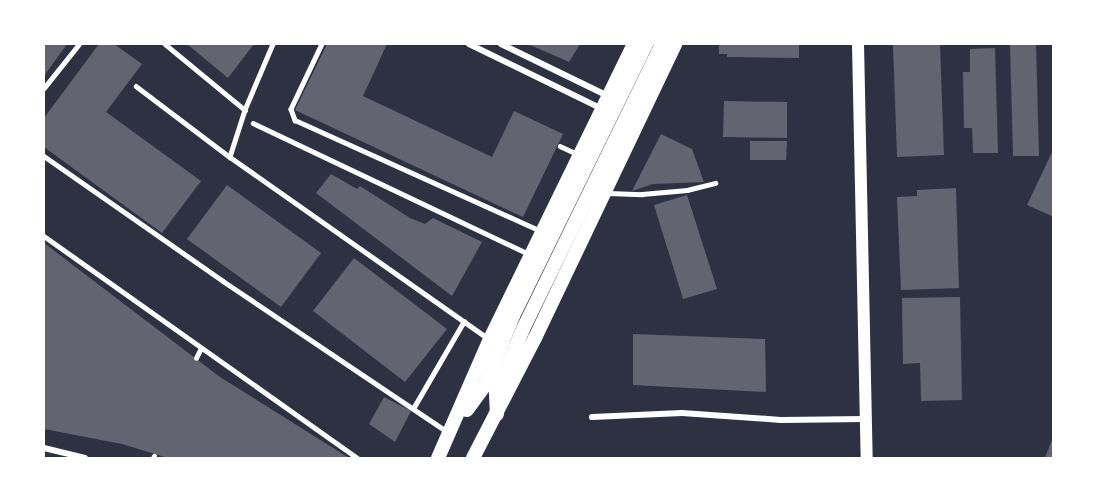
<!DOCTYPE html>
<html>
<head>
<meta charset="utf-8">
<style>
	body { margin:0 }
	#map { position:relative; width:1097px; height:502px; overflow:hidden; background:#2d3142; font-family:Cabin,sans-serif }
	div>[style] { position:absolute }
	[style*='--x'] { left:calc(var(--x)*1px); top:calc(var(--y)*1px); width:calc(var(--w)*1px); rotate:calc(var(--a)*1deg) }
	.building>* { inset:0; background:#626471 }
	.service>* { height:4.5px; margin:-2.25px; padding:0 2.25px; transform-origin:2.25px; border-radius:2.25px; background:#fff }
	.minor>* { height:6px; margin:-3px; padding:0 3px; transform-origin:3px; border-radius:3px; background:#fff }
	.secondary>* { height:12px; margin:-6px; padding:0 6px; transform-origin:6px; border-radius:6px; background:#fff }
	.primary>* { height:14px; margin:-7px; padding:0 7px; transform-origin:7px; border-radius:7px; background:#fff }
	span { translate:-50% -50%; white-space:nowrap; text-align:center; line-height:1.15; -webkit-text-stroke:6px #fff; paint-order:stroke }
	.frame { position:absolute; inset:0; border:45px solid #fff; pointer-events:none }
</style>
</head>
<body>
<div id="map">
	<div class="building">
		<i style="clip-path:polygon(44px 44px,67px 44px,44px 76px)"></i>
		<i style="clip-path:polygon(99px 44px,114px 44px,142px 64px,106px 112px,201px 181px,162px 233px,44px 147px,44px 118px)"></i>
		<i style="clip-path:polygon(187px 44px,254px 44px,228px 78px)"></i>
		<i style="clip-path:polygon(327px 44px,387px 44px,363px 96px,492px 157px,514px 111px,563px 134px,523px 217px,295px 110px)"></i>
		<i style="clip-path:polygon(528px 44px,580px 44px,569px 62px)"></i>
		<i style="clip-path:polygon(719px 44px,799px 44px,799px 58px,727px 57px,727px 54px,719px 54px)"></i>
		<i style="clip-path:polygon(893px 44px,940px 44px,944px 155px,897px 157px)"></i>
		<i style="clip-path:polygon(1010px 44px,1036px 44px,1039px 156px,1013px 156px)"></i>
		<i style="clip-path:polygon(995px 48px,998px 153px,973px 153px,972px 128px,964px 128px,963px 72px,970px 72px,970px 49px)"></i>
		<i style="clip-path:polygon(724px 101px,787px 102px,787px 138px,723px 137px)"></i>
		<i style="clip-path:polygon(661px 134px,692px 149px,704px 182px,653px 184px,632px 191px)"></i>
		<i style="clip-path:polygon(750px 141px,787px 141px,786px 160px,750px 160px)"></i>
		<i style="clip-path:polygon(1054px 148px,1054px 217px,1027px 205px)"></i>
		<i style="clip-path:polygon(331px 174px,357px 189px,360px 186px,410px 218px,425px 224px,433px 218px,482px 242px,452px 296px,316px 193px)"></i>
		<i style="clip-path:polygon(227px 185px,321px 253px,281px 307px,187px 239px)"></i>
		<i style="clip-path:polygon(956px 188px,959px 288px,901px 290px,897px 197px,917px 196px,917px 190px)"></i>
		<i style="clip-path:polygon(687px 195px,717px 289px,683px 299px,654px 205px)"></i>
		<i style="clip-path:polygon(44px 243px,220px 377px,349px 458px,168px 458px,122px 444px,44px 429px)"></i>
		<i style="clip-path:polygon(354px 258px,447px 329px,405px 382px,313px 311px)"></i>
		<i style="clip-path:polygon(960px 297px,962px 400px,921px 401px,920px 363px,903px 364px,902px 298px)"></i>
		<i style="clip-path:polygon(633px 334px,765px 339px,766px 392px,633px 385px)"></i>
		<i style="clip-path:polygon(384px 397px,411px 411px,395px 442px,369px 424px)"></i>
		<i style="clip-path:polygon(1053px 437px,1054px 458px,1045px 458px)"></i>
	</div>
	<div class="service">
		<i style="--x:165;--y:44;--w:104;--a:39.5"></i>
		<i style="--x:273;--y:44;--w:72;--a:113"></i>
		<i style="--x:245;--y:110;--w:49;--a:107.7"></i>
		<i style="--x:230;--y:157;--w:315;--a:35.1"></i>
		<i style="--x:322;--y:44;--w:72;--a:115.5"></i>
		<i style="--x:291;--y:109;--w:12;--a:70"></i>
		<i style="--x:295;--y:120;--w:270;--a:24.3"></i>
		<i style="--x:136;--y:86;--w:118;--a:37.1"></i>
		<i style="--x:44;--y:88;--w:56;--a:-51.5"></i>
		<i style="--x:253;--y:123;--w:306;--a:25.4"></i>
		<i style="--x:560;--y:146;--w:21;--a:25"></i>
		<i style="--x:44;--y:156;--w:218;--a:34.9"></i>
		<i style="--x:223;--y:281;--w:271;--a:33.9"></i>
		<i style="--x:608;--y:193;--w:34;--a:2"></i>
		<i style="--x:642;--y:194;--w:45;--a:-5.1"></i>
		<i style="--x:687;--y:190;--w:29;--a:-14"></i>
		<i style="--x:44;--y:236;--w:385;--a:35.3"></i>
		<i style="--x:196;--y:358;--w:11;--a:-63"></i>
		<i style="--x:414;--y:407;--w:99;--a:-59.8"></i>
		<i style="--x:153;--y:458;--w:2;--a:-63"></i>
	</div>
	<div class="minor">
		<i style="--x:469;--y:44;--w:148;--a:26"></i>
		<i style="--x:501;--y:44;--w:119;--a:25.9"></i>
		<i style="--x:592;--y:417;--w:90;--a:-2.5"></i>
		<i style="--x:682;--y:413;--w:99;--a:4"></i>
		<i style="--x:781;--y:420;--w:85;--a:-0.7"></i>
		<i style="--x:44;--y:448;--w:42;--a:13.7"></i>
	</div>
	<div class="secondary">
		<i style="--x:858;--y:44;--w:414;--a:88.8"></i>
	</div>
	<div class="primary">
		<i style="--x:467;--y:410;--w:31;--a:-54"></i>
		<i style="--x:485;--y:385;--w:74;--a:-67.9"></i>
		<i style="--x:513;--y:316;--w:303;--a:-63.9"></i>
		<i style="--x:497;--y:414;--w:21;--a:-93"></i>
		<i style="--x:496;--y:393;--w:69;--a:-67.1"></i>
		<i style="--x:523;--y:329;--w:317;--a:-64"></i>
		<i style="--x:438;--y:458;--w:130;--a:-66.4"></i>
		<i style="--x:490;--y:339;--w:328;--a:-64"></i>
		<i style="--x:473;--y:458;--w:135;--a:-62.7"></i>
		<i style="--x:535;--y:338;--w:326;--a:-64.5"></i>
	</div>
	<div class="frame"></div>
</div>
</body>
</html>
